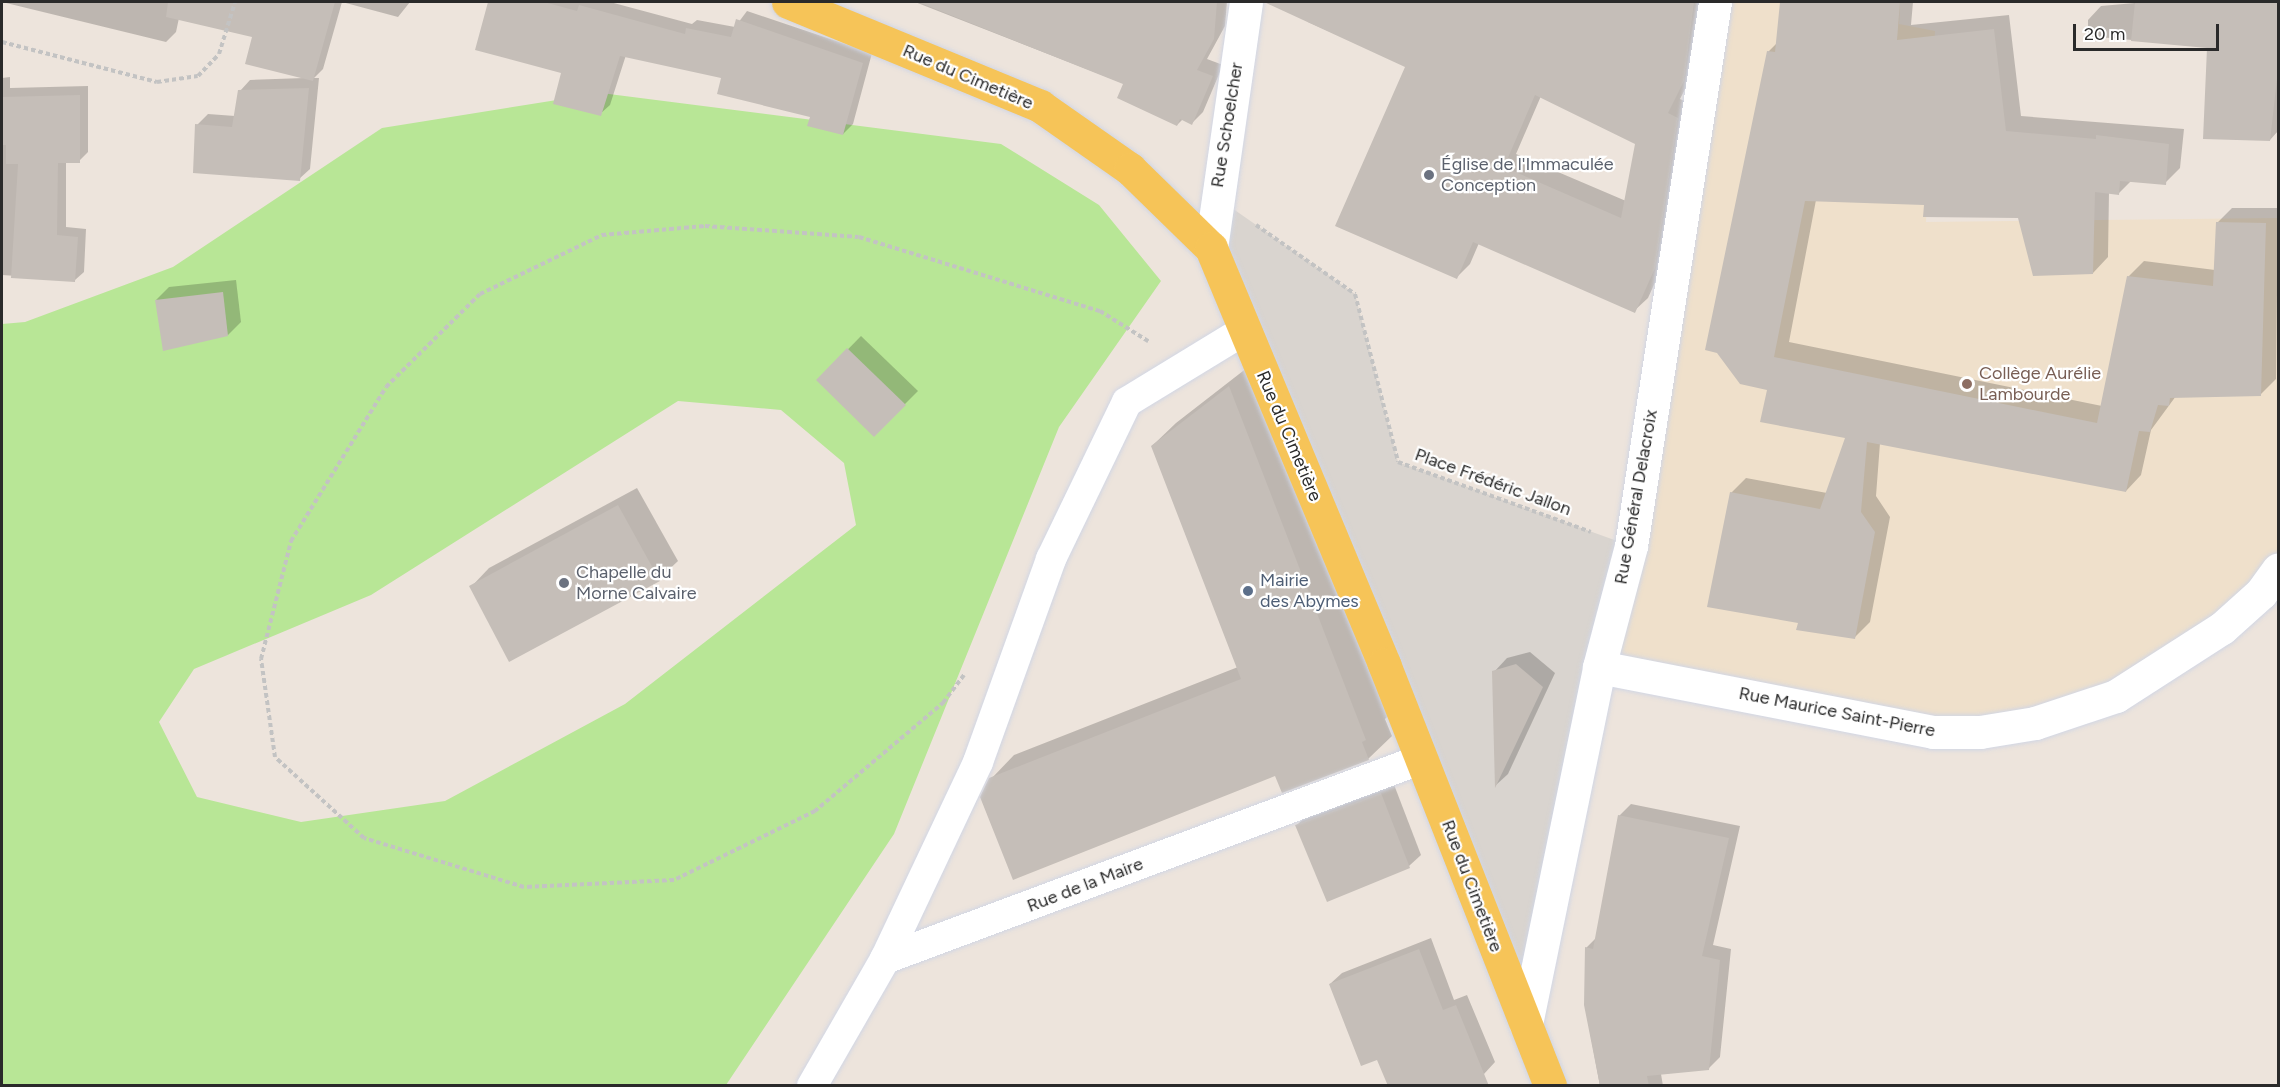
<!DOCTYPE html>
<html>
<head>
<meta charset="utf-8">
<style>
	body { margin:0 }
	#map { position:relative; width:2280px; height:1087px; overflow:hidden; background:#ede4dc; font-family:Figtree,sans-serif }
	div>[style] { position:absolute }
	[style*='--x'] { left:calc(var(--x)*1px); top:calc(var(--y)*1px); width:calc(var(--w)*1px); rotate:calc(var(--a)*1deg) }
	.education>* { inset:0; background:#efe0cb }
	.green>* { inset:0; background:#b8e696 }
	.plaza>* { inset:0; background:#d9d4cf }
	.shadow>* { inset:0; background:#0003 }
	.building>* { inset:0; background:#c5beb8 }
	.path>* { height:4px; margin-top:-2px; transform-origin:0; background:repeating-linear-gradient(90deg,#c3c3c3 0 4.5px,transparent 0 7.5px) }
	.roads { filter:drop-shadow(0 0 2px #d1d6e4) drop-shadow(0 0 2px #d1d6e4) }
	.service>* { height:30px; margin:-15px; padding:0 15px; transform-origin:15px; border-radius:15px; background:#fff }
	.minor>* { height:33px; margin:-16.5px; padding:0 16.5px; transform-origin:16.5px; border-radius:16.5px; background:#fff }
	.primary>* { height:33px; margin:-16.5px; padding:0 16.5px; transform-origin:16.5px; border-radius:16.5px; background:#f6c458 }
	.dots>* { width:16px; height:16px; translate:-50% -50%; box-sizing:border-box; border:3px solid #fff; border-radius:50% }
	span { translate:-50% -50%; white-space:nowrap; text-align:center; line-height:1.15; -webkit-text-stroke:4.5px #fff; paint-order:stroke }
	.street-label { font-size:18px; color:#2a2a2a }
	.worship-label { font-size:18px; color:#5b616d }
	.left { translate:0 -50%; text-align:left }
	.education-label { font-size:18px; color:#785e54 }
	.service-label { font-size:18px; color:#4e5e75 }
	.frame { position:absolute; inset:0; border:3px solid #2a2a2a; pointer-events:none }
	.scale { position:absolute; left:2073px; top:24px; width:146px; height:27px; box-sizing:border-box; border:3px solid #2a2a2a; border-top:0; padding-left:8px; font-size:18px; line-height:21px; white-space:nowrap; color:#2a2a2a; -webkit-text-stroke:4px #fff; paint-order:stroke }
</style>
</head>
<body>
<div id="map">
	<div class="education">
		<i style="clip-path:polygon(1715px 2px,1900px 2px,1899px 24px,1935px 31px,1926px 222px,2278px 218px,2278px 570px,2171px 663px,1980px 732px,1599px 667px)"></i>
	</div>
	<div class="green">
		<i style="clip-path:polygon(evenodd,601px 93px,1001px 144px,1099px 205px,1161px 281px,1059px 427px,894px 834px,726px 1085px,2px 1086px,2px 324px,25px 322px,173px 267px,382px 128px,601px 93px,678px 401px,781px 410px,844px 463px,856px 525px,625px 704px,445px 801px,301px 822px,197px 797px,159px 722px,194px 669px,371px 595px,678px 401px)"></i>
	</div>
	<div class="plaza">
		<i style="clip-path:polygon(1216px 197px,1355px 294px,1398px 462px,1631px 546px,1526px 1024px,1211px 248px)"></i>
	</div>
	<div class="shadow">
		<i style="clip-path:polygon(2px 2px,410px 2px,398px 17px,342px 2px,323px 69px,314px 78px,319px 78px,310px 169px,299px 179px,197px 125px,208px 114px,235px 116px,240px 91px,250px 80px,304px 78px,253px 36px,179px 18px,176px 32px,166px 42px)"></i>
		<i style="clip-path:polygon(489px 2px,610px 2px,692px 24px,697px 20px,735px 27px,747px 11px,872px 53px,853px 124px,843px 134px,812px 116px,723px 77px,626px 55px,610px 105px,600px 114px,563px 72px,477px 49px)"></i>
		<i style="clip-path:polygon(915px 2px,1227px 2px,1225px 26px,1207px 59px,1223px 65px,1203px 112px,1192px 123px,1183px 119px,1177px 125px,1125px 84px)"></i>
		<i style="clip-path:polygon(evenodd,1317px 2px,1704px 2px,1697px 66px,1680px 99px,1691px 104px,1668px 254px,1648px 298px,1634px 311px,1479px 243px,1470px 264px,1457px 277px,1407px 66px,1308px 22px,1317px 2px,1541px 96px,1637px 143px,1626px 201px,1516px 154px,1541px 96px)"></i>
		<i style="clip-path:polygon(1781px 2px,1913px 2px,1911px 25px,2009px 15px,2021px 116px,2184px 129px,2180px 168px,2165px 183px,2131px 181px,2118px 194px,2109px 192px,2108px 257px,2093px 273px,2019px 216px,1925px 204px,1816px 200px,1789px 342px,2102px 406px,2128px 277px,2144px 261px,2215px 270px,2217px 223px,2232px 208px,2278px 208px,2276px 379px,2260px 395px,2176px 396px,2151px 430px,2141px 475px,2126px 491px,1880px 443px,1876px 496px,1890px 517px,1870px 622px,1854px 638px,1800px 622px,1731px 493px,1746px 478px,1827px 493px,1847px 437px,1769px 389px,1768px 52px,1777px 43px)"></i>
		<i style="clip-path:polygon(2146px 2px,2278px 2px,2278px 131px,2270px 140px,2209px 47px,2088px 36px,2088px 20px,2101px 6px)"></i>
		<i style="clip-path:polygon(10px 77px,10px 88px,88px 86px,88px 152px,79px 161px,66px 161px,66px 227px,86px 229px,84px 272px,75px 280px,2px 275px,2px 78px)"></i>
		<i style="clip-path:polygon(236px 280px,241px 322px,228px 335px,156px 300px,169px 287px)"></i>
		<i style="clip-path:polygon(861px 336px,918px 391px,874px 435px,818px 380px)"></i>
		<i style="clip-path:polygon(1252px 364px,1388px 716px,1385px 719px,1392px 736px,1368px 759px,1276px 774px,991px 779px,1014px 755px,1238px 667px,1152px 446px,1176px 423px)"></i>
		<i style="clip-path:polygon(637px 488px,678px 561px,659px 579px,471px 587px,489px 568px)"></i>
		<i style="clip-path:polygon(1530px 652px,1555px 673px,1508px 774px,1496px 785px,1494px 672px,1507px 658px)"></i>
		<i style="clip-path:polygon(1393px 782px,1421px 855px,1409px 866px,1297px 825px,1309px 813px)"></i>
		<i style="clip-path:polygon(1631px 804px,1740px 826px,1713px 945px,1731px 949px,1720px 1057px,1708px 1069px,1661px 1074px,1663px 1086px,1600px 1086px,1585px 1005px,1586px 948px,1596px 938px,1619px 816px)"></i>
		<i style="clip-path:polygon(1431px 938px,1454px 1000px,1467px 995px,1495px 1062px,1484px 1074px,1378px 1058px,1330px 984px,1342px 973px)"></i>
	</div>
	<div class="building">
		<i style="clip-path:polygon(168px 2px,335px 2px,313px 81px,245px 64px,252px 37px,166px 17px)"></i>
		<i style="clip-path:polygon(488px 2px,544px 2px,577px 11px,579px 5px,685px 34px,686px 28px,731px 37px,736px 19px,863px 63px,843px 135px,807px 126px,810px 117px,717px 94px,721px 78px,620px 56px,601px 116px,553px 104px,561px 73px,475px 50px)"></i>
		<i style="clip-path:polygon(918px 2px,1217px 2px,1214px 39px,1197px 70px,1213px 76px,1192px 125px,1180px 119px,1177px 126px,1117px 98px,1123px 84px)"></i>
		<i style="clip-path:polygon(evenodd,1264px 2px,1694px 2px,1684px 81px,1668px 113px,1678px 118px,1655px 268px,1635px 313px,1473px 242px,1457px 279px,1335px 226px,1405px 67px,1264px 2px,1535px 95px,1635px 144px,1621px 218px,1504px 167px,1535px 95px)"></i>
		<i style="clip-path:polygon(1780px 2px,1900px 2px,1897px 40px,1994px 29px,2006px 131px,2096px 139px,2096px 135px,2169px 144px,2166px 185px,2120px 181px,2119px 195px,2095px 192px,2093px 274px,2033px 276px,2018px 218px,1923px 217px,1924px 205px,1805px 201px,1774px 357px,2097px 423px,2127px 276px,2213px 286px,2216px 222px,2266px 223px,2261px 396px,2170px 398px,2169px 406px,2158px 405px,2150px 432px,2139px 431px,2126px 492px,1867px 442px,1861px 512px,1875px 532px,1855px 639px,1796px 630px,1798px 623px,1707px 607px,1730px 492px,1820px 509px,1845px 438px,1760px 422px,1767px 390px,1740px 384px,1717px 353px,1705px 350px,1767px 51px,1775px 52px)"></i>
		<i style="clip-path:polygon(2135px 2px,2277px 2px,2278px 70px,2270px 141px,2203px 139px,2207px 48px,2131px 41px)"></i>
		<i style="clip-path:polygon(309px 88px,300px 181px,193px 173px,195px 124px,232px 127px,238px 90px)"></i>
		<i style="clip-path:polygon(80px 95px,80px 163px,58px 163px,57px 235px,78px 237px,75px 282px,11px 278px,18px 164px,6px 164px,6px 145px,2px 145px,2px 97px)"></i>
		<i style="clip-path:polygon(223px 292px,228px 336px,163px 351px,155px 300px)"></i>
		<i style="clip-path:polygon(847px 348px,906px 405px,874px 437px,816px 380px)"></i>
		<i style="clip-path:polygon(1229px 386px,1366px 740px,1362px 742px,1369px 760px,1282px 793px,1275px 776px,1013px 880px,980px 797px,989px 778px,1241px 679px,1151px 446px)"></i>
		<i style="clip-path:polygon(618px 505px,660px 581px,509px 662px,469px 586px)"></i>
		<i style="clip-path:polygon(1516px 664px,1543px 687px,1495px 788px,1492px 671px)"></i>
		<i style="clip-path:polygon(1381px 793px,1410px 868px,1327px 902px,1295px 825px)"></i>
		<i style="clip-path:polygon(1618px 815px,1729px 838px,1702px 956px,1720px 960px,1709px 1070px,1647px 1076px,1649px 1086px,1600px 1086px,1584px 1005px,1585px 947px,1593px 949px)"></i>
		<i style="clip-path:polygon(1419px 949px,1443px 1010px,1456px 1005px,1489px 1086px,1388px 1086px,1377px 1060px,1361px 1066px,1329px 984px)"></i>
	</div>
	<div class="path">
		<i style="--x:2;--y:42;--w:160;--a:14.5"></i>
		<i style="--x:157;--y:82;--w:41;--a:-8.3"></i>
		<i style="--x:198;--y:76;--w:30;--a:-46"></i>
		<i style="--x:219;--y:54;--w:54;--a:-72.9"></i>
		<i style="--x:1256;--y:225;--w:121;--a:34.9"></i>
		<i style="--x:1355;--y:294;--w:173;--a:75.6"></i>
		<i style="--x:1398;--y:462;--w:205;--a:19.9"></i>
		<i style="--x:964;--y:675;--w:34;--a:127"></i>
		<i style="--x:944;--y:702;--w:169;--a:139.8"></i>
		<i style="--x:815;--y:811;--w:157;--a:153.9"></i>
		<i style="--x:674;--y:880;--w:150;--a:177.3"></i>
		<i style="--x:524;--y:887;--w:167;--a:-163"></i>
		<i style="--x:364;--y:838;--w:120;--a:-137.7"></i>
		<i style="--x:275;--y:757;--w:99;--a:-98.1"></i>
		<i style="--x:261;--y:659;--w:122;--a:-75.7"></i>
		<i style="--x:291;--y:541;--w:181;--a:-58.3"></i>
		<i style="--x:386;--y:387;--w:132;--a:-44.7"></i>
		<i style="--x:480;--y:294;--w:136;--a:-25.8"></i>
		<i style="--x:602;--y:235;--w:103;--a:-5"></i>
		<i style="--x:705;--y:226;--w:154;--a:4.1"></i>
		<i style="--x:859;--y:237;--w:252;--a:17.1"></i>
		<i style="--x:1100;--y:311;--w:57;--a:32"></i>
	</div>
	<div class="roads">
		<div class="service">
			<i style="--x:885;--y:959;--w:218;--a:-64.7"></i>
			<i style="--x:978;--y:762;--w:216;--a:-70.2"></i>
			<i style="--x:1051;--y:559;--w:174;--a:-64.2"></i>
			<i style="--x:1127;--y:402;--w:138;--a:-31.4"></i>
			<i style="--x:812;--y:1086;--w:146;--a:-60.1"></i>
			<i style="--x:885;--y:959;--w:573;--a:-20.43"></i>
		</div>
		<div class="minor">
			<i style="--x:1211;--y:248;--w:248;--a:-81.9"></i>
			<i style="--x:1599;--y:667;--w:340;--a:11"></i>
			<i style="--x:1933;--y:732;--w:47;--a:0"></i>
			<i style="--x:1980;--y:732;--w:56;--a:-9.3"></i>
			<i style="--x:2035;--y:723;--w:85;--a:-18.4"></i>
			<i style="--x:2116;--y:696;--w:126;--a:-32.7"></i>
			<i style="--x:2222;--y:628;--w:52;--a:-41.9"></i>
			<i style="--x:2261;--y:593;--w:29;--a:-54"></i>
			<i style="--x:1526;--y:1024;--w:364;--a:-78.4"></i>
			<i style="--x:1599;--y:667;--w:125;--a:-75.2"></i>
			<i style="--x:1631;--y:546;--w:550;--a:-81.22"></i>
		</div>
		<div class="primary">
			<i style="--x:788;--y:2;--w:273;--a:22.4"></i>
			<i style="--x:1040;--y:106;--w:110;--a:35"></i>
			<i style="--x:1130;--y:169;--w:113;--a:44.3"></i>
			<i style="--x:1211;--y:248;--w:451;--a:67.4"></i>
			<i style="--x:1384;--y:664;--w:453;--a:68.5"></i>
		</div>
	</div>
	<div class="dots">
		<i style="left:1429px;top:175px;background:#6b7280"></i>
		<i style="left:1967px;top:384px;background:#8d6e63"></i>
		<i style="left:564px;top:583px;background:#6b7280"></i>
		<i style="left:1248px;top:591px;background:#5c6f8a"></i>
	</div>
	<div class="street-label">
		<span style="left:968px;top:77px;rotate:23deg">Rue du Cimetière</span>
		<span style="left:1227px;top:125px;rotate:-81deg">Rue Schoelcher</span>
		<span style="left:1289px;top:436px;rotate:67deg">Rue du Cimetière</span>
		<span style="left:1493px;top:482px;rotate:20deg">Place Frédéric Jallon</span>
		<span style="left:1636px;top:497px;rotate:-80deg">Rue Général Delacroix</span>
		<span style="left:1837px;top:712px;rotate:11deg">Rue Maurice Saint-Pierre</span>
		<span style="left:1085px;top:885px;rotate:-21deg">Rue de la Maire</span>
		<span style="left:1472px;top:886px;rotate:69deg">Rue du Cimetière</span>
	</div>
	<div class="worship-label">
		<span class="left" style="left:1441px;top:175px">Église de l'Immaculée<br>Conception</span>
		<span class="left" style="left:576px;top:583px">Chapelle du<br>Morne Calvaire</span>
	</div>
	<div class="education-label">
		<span class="left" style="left:1979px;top:384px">Collège Aurélie<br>Lambourde</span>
	</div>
	<div class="service-label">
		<span class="left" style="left:1260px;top:591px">Mairie<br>des Abymes</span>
	</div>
	<div class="frame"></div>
	<div class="scale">20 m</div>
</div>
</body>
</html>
